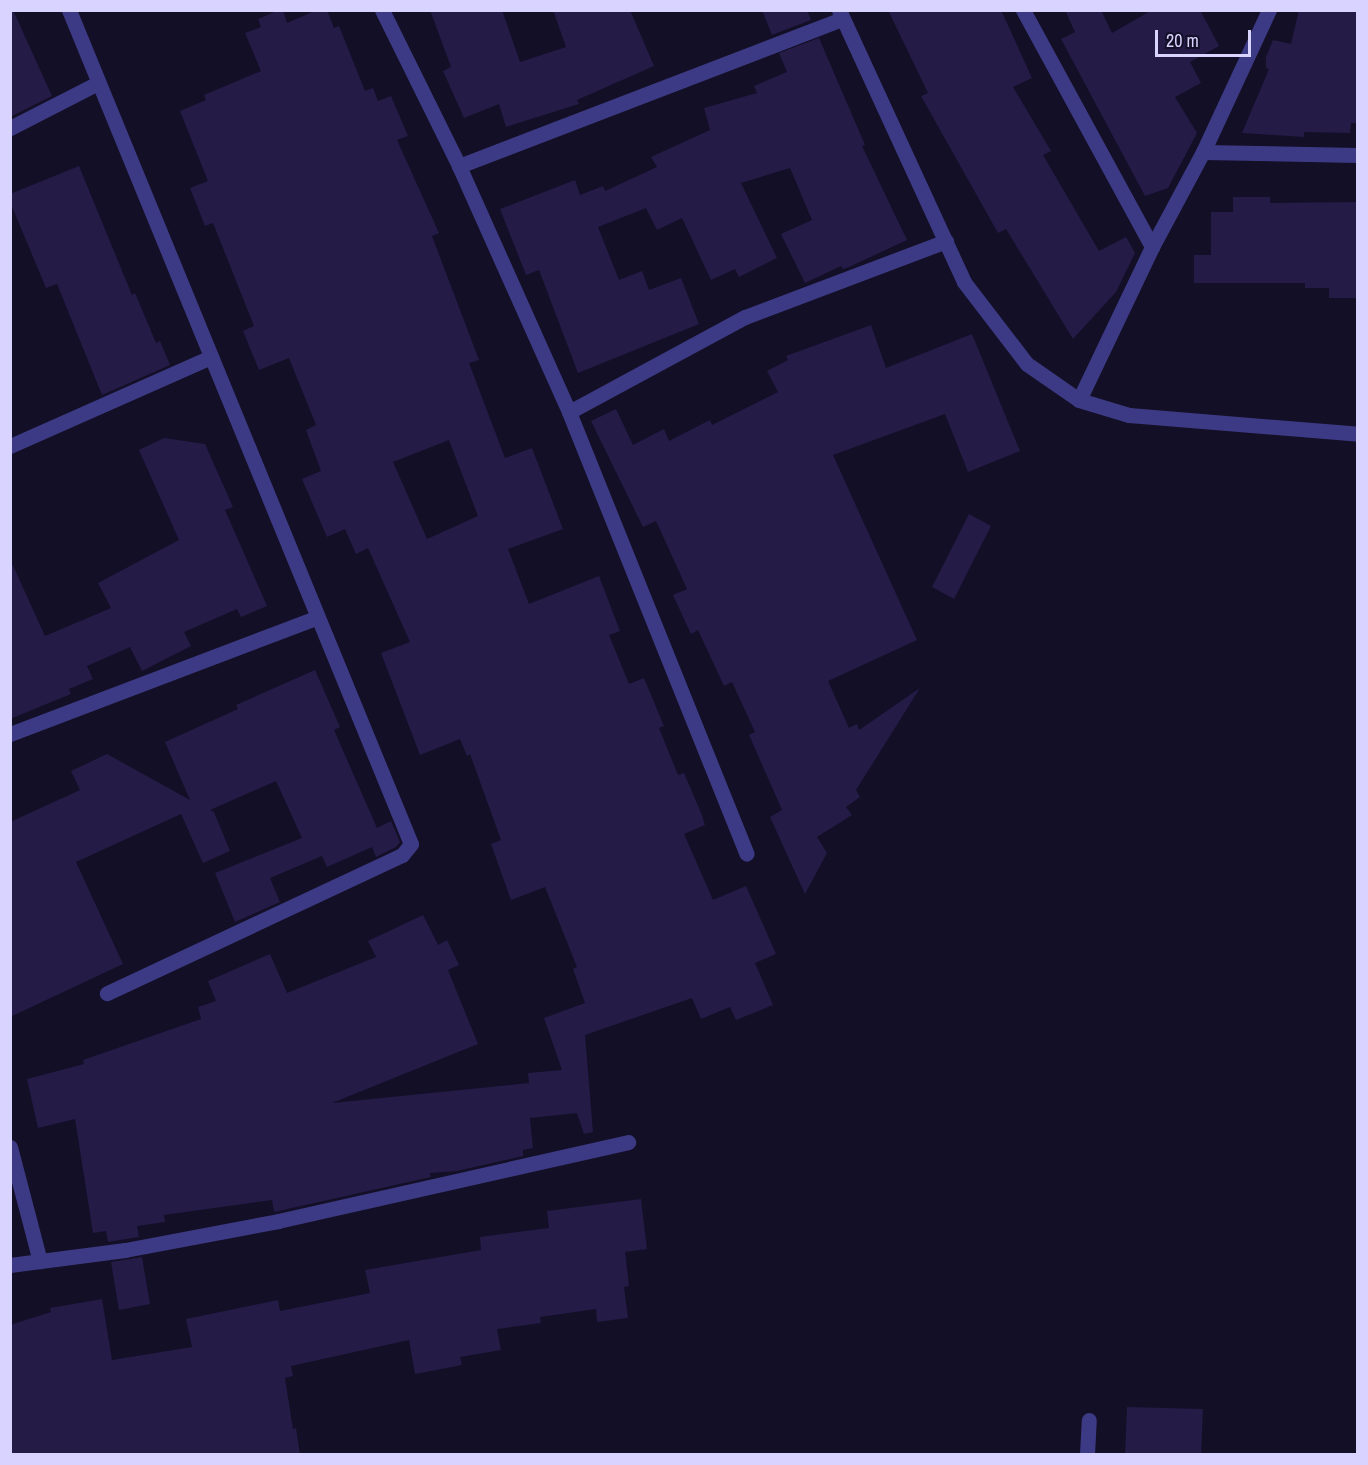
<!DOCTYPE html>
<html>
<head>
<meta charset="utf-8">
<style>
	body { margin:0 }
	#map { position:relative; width:1368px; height:1465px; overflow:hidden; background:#130f26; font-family:"Archivo Narrow",sans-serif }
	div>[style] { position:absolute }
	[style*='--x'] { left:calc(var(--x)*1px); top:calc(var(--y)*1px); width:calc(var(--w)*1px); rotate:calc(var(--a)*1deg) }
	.building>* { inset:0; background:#241b47 }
	.street>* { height:15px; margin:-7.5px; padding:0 7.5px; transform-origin:7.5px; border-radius:7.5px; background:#3d3a85 }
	span { translate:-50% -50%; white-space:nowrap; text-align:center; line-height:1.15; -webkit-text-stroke:6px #130f26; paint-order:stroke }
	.frame { position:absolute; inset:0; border:12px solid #d9d4ff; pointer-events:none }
	.scale { position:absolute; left:1155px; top:30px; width:96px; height:27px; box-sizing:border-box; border:3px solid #d9d4ff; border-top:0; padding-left:8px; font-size:18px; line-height:21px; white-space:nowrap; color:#d9d4ff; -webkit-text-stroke:4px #130f26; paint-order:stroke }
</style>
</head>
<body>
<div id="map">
	<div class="building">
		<i style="clip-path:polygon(10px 10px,13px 10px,52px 96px,10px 117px)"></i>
		<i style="clip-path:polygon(evenodd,279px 10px,283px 10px,287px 23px,317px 10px,327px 10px,334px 28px,339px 26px,365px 91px,373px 88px,378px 101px,391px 96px,408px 136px,397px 140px,439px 233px,432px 236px,479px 360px,469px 363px,505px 458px,532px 448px,563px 529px,508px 549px,529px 604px,599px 576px,620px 631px,609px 635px,629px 684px,644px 678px,664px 726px,659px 728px,678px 775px,684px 773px,702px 815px,705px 825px,684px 834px,713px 900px,746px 886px,776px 954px,755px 963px,773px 1005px,736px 1020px,730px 1007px,701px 1019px,692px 998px,585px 1035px,593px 1132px,584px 1134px,577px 1113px,530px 1118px,533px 1148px,523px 1150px,523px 1156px,457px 1171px,430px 1173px,431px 1177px,274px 1212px,272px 1200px,164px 1215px,165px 1222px,137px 1226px,139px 1237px,108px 1242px,106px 1231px,93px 1233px,75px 1119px,38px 1128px,27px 1079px,84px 1064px,83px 1060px,201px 1019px,198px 1007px,216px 1001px,208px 981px,270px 954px,287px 993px,376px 957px,368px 941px,423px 915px,438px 945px,447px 940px,459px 965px,448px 970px,478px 1044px,332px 1103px,529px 1083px,528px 1073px,562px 1070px,544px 1018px,585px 1003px,573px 969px,577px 967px,545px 887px,511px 900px,491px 844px,501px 840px,470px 754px,467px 756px,460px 739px,420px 755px,381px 653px,410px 642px,368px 548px,356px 554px,345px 529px,327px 537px,302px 479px,321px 471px,306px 430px,316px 425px,289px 358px,259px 370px,243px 331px,254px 326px,213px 223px,205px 226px,190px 188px,208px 181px,180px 111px,206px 100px,204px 95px,261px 71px,245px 33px,261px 27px,258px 19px,279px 10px,449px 440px,478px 516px,427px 539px,393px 462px,449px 440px)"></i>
		<i style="clip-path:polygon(430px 10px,502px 10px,520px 62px,566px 47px,553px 10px,630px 10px,654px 66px,577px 100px,579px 104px,506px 127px,499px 104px,464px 118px,443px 71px,451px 67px)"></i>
		<i style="clip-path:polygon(762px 10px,807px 10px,811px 20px,772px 35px)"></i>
		<i style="clip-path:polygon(888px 10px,1001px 10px,1032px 78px,1013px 87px,1051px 151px,1043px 155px,1099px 251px,1126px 237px,1135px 253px,1116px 292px,1073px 339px,1006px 229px,998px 233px,921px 96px,928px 93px)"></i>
		<i style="clip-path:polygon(1065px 10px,1101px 10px,1112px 33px,1152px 10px,1200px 10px,1219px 46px,1190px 62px,1201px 83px,1175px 97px,1197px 133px,1168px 188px,1145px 196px,1061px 39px,1075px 32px)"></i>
		<i style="clip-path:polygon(1299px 10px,1358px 10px,1358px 123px,1351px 123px,1350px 133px,1304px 132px,1304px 137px,1242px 133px,1269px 69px,1266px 68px,1266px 57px,1273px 40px,1291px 44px)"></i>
		<i style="clip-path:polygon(819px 38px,865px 145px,862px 146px,907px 240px,849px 267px,843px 269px,841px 266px,805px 283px,781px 234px,812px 220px,790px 168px,741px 183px,777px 258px,739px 277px,735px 269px,711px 280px,682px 218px,657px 230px,646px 208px,598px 227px,619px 280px,642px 271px,649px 290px,681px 278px,699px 324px,578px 373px,539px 270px,526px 275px,500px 209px,575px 180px,580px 195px,603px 186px,605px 191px,657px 167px,651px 157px,710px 130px,704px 108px,757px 93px,754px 86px,787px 72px,779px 53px)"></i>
		<i style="clip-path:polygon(79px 166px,132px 295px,135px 293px,156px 343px,160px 341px,170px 365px,102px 395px,57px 284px,46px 288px,10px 202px,10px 194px)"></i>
		<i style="clip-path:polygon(1233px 197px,1270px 197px,1270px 203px,1357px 202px,1357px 298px,1329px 298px,1329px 288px,1305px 288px,1305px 283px,1194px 283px,1194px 255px,1211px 255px,1211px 212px,1233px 212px)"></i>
		<i style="clip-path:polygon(871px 325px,886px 368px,972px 334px,1020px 451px,968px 472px,945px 414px,833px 455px,917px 640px,828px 681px,849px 728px,857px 724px,859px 730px,920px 688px,856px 790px,860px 797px,846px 807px,852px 815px,817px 837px,827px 853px,805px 894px,770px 817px,782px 810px,749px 735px,755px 732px,732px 682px,724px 686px,698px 630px,691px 634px,673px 595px,687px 589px,656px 521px,643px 527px,591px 421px,616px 409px,633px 445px,664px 429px,669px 441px,710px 420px,712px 425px,778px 392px,767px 371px,788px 360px,786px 356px)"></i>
		<i style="clip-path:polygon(164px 438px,205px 444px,233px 507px,225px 510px,267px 606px,241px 617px,237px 609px,184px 632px,191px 646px,142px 671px,130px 647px,87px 666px,93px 679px,69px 689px,71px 694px,10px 719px,10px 559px,45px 636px,111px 608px,98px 583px,179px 540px,139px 450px)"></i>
		<i style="clip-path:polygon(969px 514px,991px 526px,954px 599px,932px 587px)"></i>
		<i style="clip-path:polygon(315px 670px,340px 727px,334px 730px,377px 828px,391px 821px,400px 842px,396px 847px,376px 857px,372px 847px,327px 867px,322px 856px,270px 878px,280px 902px,235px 922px,215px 873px,302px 838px,276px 781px,210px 810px,214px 812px,230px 851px,203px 863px,181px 814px,76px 862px,123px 964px,10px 1017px,10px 822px,80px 790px,71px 771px,107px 754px,190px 800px,165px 742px,238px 709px,236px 705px)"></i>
		<i style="clip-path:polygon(641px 1199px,647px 1249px,625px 1252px,629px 1286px,624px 1287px,628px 1318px,597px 1322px,596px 1309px,540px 1317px,541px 1323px,497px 1329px,501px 1350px,460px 1357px,462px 1365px,415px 1374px,409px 1340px,291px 1366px,293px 1376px,285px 1378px,293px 1429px,296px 1428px,300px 1455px,10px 1455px,10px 1325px,51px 1312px,50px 1308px,102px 1299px,112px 1360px,192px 1347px,186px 1319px,278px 1300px,280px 1311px,370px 1293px,365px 1270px,481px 1250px,480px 1237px,549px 1228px,547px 1211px)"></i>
		<i style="clip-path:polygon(142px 1257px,150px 1304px,119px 1310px,111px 1262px)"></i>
		<i style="clip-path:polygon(1127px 1407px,1203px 1409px,1201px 1455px,1125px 1455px)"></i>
	</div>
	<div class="street">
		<i style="--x:69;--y:10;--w:901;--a:67.7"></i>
		<i style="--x:411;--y:844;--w:14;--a:129"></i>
		<i style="--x:402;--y:855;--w:326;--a:154.9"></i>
		<i style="--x:382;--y:10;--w:174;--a:63.7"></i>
		<i style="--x:459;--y:166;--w:269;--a:65.9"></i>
		<i style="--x:569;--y:412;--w:476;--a:68.1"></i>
		<i style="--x:839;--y:10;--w:299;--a:65.3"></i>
		<i style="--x:964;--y:282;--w:103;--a:52.5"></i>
		<i style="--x:1027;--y:364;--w:63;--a:34.7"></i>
		<i style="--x:1079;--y:400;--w:52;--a:16.7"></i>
		<i style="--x:1129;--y:415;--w:230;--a:4.7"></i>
		<i style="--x:1023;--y:10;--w:270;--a:61.4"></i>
		<i style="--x:10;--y:128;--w:99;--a:-27.1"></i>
		<i style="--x:1203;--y:152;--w:155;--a:1.1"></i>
		<i style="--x:459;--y:166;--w:410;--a:-21"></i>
		<i style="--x:1079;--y:400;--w:170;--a:-64.5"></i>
		<i style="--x:1152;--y:247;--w:108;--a:-61.8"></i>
		<i style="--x:1203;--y:152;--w:157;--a:-65.1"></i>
		<i style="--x:569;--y:412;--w:200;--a:-28.4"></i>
		<i style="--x:745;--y:317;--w:215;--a:-20.7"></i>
		<i style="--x:10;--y:446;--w:220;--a:-23.9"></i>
		<i style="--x:10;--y:734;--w:329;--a:-20.8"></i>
		<i style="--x:10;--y:1147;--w:118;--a:75.3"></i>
		<i style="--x:10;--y:1265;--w:116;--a:-7.4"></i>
		<i style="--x:125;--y:1250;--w:156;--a:-10.7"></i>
		<i style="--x:278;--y:1221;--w:359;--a:-12.7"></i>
		<i style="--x:1087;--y:1454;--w:34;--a:-87"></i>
	</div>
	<div class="frame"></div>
	<div class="scale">20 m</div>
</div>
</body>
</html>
